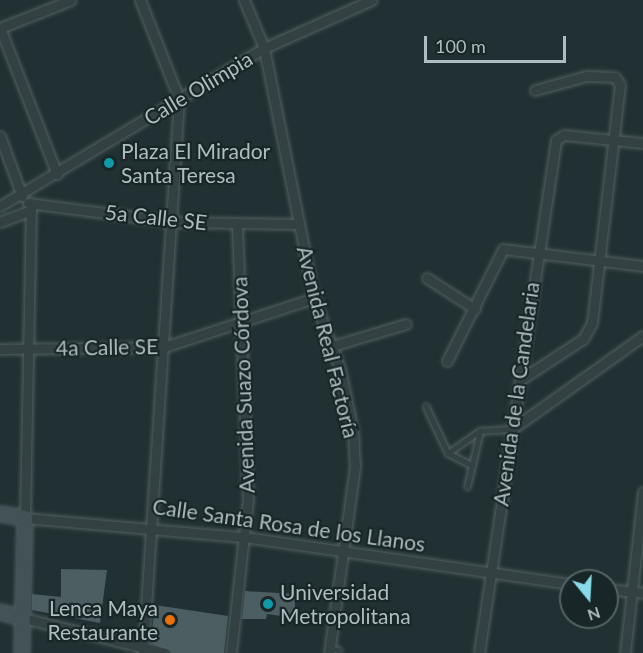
<!DOCTYPE html>
<html>
<head>
<meta charset="utf-8">
<style>
	body { margin:0 }
	#map { position:relative; width:643px; height:653px; overflow:hidden; background:#213032; font-family:Lato,sans-serif }
	div>[style] { position:absolute }
	[style*='--x'] { left:calc(var(--x)*1px); top:calc(var(--y)*1px); width:calc(var(--w)*1px); rotate:calc(var(--a)*1deg) }
	.building>* { inset:0; background:#4c5e61 }
	.roads { filter:drop-shadow(0 0 2px #515f61) drop-shadow(0 0 2px #515f61) }
	.lane>* { height:4.5px; margin:-2.25px; padding:0 2.25px; transform-origin:2.25px; border-radius:2.25px; background:#344143 }
	.street>* { height:9px; margin:-4.5px; padding:0 4.5px; transform-origin:4.5px; border-radius:4.5px; background:#344143 }
	.secondary>* { height:14px; margin:-7px; padding:0 7px; transform-origin:7px; border-radius:7px; background:#425256 }
	.dots>* { width:16px; height:16px; translate:-50% -50%; box-sizing:border-box; border:3px solid #192628; border-radius:50% }
	span { translate:-50% -50%; white-space:nowrap; text-align:center; line-height:1.15; -webkit-text-stroke:4.5px #192628; paint-order:stroke }
	.street-label { font-size:21px; color:#aebdc0 }
	.poi-label { font-size:21px; color:#aebdc0 }
	.left { translate:0 -50%; text-align:left }
	.right { translate:-100% -50%; text-align:right }
	.north { position:absolute; left:559px; top:569px; width:60px; height:60px; box-sizing:border-box; background:#192628; border:2px solid #556265; border-radius:50%; rotate:162deg; font-size:16px; font-weight:700; line-height:24px; text-align:center; color:#aebdc0 }
	.north::after { content:''; display:block; margin:auto; width:21px; height:27px; background:#89daea; clip-path:polygon(50% 0,100% 100%,50% 72%,0 100%) }
	.scale { position:absolute; left:424px; top:36px; width:142px; height:27px; box-sizing:border-box; border:3px solid #aebdc0; border-top:0; padding-left:8px; font-size:18px; line-height:21px; white-space:nowrap; color:#aebdc0; -webkit-text-stroke:4px #192628; paint-order:stroke }
</style>
</head>
<body>
<div id="map">
	<div class="building">
		<i style="clip-path:polygon(61px 569px,107px 570px,100px 623px,32px 610px,32px 594px,61px 597px)"></i>
		<i style="clip-path:polygon(245px 591px,295px 594px,295px 618px,267px 614px,266px 619px,242px 619px)"></i>
		<i style="clip-path:polygon(155px 605px,228px 616px,224px 653px,172px 653px,151px 643px)"></i>
	</div>
	<div class="roads">
		<div class="lane">
			<i style="--x:426;--y:406;--w:52;--a:64.9"></i>
			<i style="--x:448;--y:453;--w:39;--a:-35"></i>
			<i style="--x:480;--y:431;--w:32;--a:-4"></i>
			<i style="--x:448;--y:453;--w:27;--a:27"></i>
			<i style="--x:467;--y:487;--w:57;--a:-76.9"></i>
			<i style="--x:330;--y:648;--w:9;--a:13"></i>
		</div>
		<div class="street">
			<i style="--x:140;--y:0;--w:106;--a:68.5"></i>
			<i style="--x:179;--y:99;--w:555;--a:93.72"></i>
			<i style="--x:244;--y:0;--w:52;--a:67.4"></i>
			<i style="--x:264;--y:48;--w:255;--a:78.7"></i>
			<i style="--x:314;--y:298;--w:76;--a:69.9"></i>
			<i style="--x:340;--y:369;--w:63;--a:78.2"></i>
			<i style="--x:353;--y:431;--w:35;--a:87"></i>
			<i style="--x:355;--y:466;--w:189;--a:97.9"></i>
			<i style="--x:0;--y:28;--w:157;--a:68.7"></i>
			<i style="--x:0;--y:28;--w:76;--a:-21.5"></i>
			<i style="--x:0;--y:136;--w:64;--a:69.9"></i>
			<i style="--x:28;--y:203;--w:147;--a:7.4"></i>
			<i style="--x:174;--y:222;--w:125;--a:0.9"></i>
			<i style="--x:31;--y:203;--w:315;--a:91.1"></i>
			<i style="--x:25;--y:518;--w:220;--a:5"></i>
			<i style="--x:244;--y:537;--w:330;--a:8.2"></i>
			<i style="--x:0;--y:206;--w:308;--a:-30.9"></i>
			<i style="--x:264;--y:48;--w:118;--a:-24"></i>
			<i style="--x:0;--y:222;--w:33;--a:-21"></i>
			<i style="--x:427;--y:278;--w:57;--a:32.9"></i>
			<i style="--x:332;--y:346;--w:77;--a:-16.6"></i>
			<i style="--x:0;--y:349;--w:164;--a:-0.7"></i>
			<i style="--x:164;--y:347;--w:158;--a:-18.1"></i>
			<i style="--x:447;--y:361;--w:125;--a:-63.4"></i>
			<i style="--x:503;--y:249;--w:141;--a:6.9"></i>
			<i style="--x:520;--y:380;--w:75;--a:-33.1"></i>
			<i style="--x:583;--y:339;--w:18;--a:-61"></i>
			<i style="--x:592;--y:323;--w:240;--a:-83.3"></i>
			<i style="--x:620;--y:85;--w:9;--a:-122"></i>
			<i style="--x:615;--y:77;--w:29;--a:-178"></i>
			<i style="--x:586;--y:76;--w:53;--a:164.6"></i>
			<i style="--x:512;--y:429;--w:161;--a:-35.4"></i>
			<i style="--x:607;--y:589;--w:36;--a:6"></i>
			<i style="--x:23;--y:618;--w:146;--a:13.8"></i>
			<i style="--x:231;--y:653;--w:154;--a:-83.7"></i>
			<i style="--x:248;--y:500;--w:275;--a:-92.3"></i>
			<i style="--x:479;--y:653;--w:519;--a:-81.46"></i>
			<i style="--x:556;--y:140;--w:9;--a:-32"></i>
			<i style="--x:564;--y:135;--w:79;--a:5.8"></i>
			<i style="--x:625;--y:653;--w:162;--a:-83.6"></i>
		</div>
		<div class="secondary">
			<i style="--x:0;--y:514;--w:25;--a:9"></i>
			<i style="--x:25;--y:518;--w:135;--a:91.3"></i>
			<i style="--x:0;--y:612;--w:24;--a:15"></i>
		</div>
	</div>
	<div class="dots">
		<i style="left:109px;top:163px;background:#0f9aa8"></i>
		<i style="left:268px;top:604px;background:#0f9aa8"></i>
		<i style="left:170px;top:620px;background:#e8710a"></i>
	</div>
	<div class="street-label">
		<span style="left:198px;top:88px;rotate:-31deg">Calle Olimpia</span>
		<span style="left:156px;top:217px;rotate:6deg">5a Calle SE</span>
		<span style="left:328px;top:342px;rotate:76deg">Avenida Real Factoría</span>
		<span style="left:107px;top:347px;rotate:-1deg">4a Calle SE</span>
		<span style="left:243px;top:385px;rotate:-92deg">Avenida Suazo Córdova</span>
		<span style="left:516px;top:394px;rotate:-82deg">Avenida de la Candelaria</span>
		<span style="left:289px;top:525px;rotate:8deg">Calle Santa Rosa de los Llanos</span>
	</div>
	<div class="poi-label">
		<span class="left" style="left:121px;top:163px">Plaza El Mirador<br>Santa Teresa</span>
		<span class="left" style="left:280px;top:604px">Universidad<br>Metropolitana</span>
		<span class="right" style="left:158px;top:620px">Lenca Maya<br>Restaurante</span>
	</div>
	<div class="north">N</div>
	<div class="scale">100 m</div>
</div>
</body>
</html>
